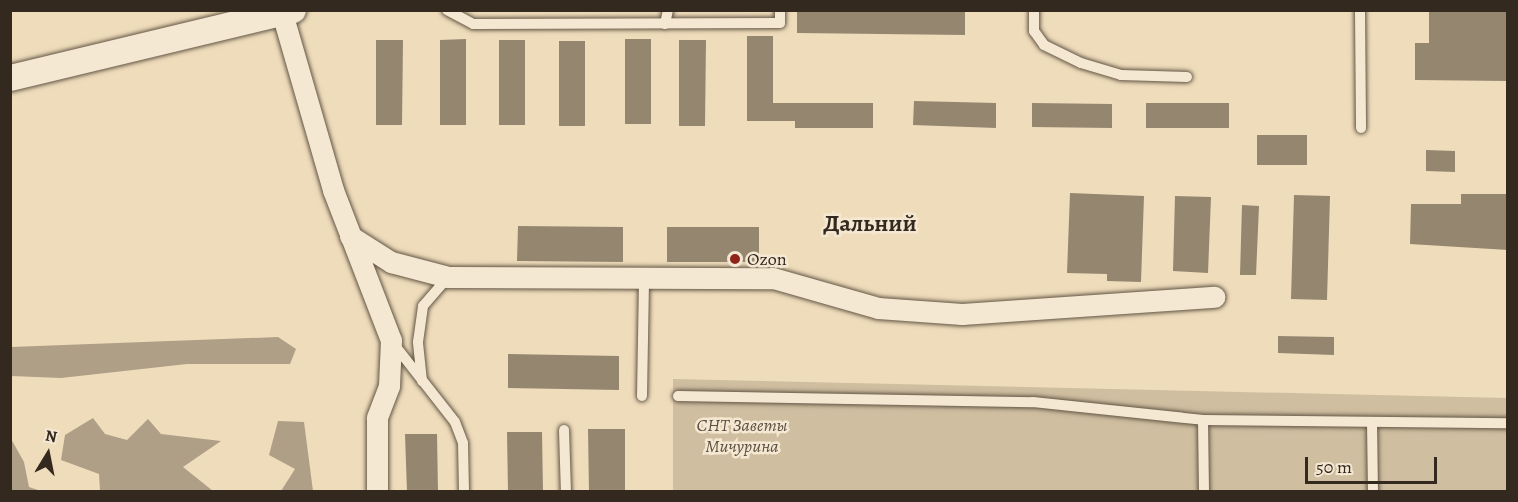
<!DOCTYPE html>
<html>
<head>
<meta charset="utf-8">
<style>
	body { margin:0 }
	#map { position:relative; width:1518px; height:502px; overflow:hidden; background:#efdcbb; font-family:Alegreya,serif }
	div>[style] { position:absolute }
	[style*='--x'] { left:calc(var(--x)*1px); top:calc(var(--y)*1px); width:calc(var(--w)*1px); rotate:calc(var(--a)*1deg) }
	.green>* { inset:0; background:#cfbea0 }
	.water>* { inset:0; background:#af9f86 }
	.building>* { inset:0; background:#958670 }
	.roads { filter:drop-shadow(0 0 2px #625645) drop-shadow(0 0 2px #625645) }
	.service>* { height:10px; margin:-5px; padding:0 5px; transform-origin:5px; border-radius:5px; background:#f5e8d3 }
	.minor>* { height:21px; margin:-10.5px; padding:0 10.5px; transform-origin:10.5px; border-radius:10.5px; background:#f5e8d3 }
	.tertiary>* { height:26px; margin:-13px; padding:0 13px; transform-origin:13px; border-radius:13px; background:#f5e8d3 }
	.dots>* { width:16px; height:16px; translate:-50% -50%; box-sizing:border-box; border:3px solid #f5e8d3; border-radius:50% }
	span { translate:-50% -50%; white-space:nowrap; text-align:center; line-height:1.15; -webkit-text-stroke:5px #f5e8d3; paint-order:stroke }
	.poi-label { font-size:18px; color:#33291e }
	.left { translate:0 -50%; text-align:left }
	.park-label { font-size:18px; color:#5a4e3e; font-style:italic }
	.district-label { font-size:24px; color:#33291e; font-weight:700 }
	.frame { position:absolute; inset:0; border:12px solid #33291e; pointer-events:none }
	.north { position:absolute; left:18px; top:424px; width:60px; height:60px; -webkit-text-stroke:4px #f5e8d3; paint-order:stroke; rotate:10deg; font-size:16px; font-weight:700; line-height:24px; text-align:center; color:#33291e }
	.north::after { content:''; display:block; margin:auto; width:21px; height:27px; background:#33291e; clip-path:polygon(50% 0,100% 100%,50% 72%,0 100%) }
	.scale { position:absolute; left:1305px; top:457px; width:132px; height:27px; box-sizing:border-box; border:3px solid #33291e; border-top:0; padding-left:8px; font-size:18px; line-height:21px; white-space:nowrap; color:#33291e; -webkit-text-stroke:4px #f5e8d3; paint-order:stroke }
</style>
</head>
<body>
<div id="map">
	<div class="green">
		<i style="clip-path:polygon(673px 379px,1507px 398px,1507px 491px,673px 492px)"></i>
	</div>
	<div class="water">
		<i style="clip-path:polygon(278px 337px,296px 349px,290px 364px,187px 364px,61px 378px,11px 376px,11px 347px)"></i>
		<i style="clip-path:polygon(93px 418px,105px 434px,127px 440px,148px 419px,161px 434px,221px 441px,183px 467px,213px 491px,100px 491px,99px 474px,61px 460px,65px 435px)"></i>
		<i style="clip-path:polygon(278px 421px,304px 422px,313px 491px,281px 491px,295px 469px,269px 455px)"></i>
		<i style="clip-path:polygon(10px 437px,24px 462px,29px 487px,41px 491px,11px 491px)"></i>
	</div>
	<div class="building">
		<i style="clip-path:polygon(797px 10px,965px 10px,965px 35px,797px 33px)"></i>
		<i style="clip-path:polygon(1429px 10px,1508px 10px,1508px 81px,1415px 80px,1415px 43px,1429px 43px)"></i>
		<i style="clip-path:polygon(747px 36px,773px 36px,773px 103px,873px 103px,873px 128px,795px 128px,795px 121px,747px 121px)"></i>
		<i style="clip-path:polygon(466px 39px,466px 125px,440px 125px,440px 40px)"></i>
		<i style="clip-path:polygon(625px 39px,651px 39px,651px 124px,625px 124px)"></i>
		<i style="clip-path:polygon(376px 40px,403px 40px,402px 125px,376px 125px)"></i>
		<i style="clip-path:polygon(499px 40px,525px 40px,525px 125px,499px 125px)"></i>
		<i style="clip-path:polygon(679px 40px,706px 40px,705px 126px,679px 126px)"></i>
		<i style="clip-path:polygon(559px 41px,585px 41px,585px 126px,559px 126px)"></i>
		<i style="clip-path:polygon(914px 101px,996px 103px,996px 128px,913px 125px)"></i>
		<i style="clip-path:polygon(1032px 103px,1112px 104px,1112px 128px,1032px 127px)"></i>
		<i style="clip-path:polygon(1146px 103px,1229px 103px,1229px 128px,1146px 128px)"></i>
		<i style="clip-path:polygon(1257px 135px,1307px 135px,1307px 165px,1257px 165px)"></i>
		<i style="clip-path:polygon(1426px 150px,1455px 151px,1455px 172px,1426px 171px)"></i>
		<i style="clip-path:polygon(1070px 193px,1144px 196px,1141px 282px,1107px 281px,1107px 274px,1067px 273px)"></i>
		<i style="clip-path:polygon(1461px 194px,1508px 194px,1508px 250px,1410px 244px,1411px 204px,1461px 204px)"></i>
		<i style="clip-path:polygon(1294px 195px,1330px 196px,1327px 300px,1291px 299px)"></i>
		<i style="clip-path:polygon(1175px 196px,1211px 197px,1208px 273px,1173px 271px)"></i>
		<i style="clip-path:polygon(1242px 205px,1259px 206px,1256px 275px,1240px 275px)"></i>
		<i style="clip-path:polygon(518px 226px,623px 227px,623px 262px,517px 261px)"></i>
		<i style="clip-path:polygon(667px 227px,759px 227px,759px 262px,667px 262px)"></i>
		<i style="clip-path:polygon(1278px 336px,1334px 337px,1334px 355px,1278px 353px)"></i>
		<i style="clip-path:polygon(508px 354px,619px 356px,619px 390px,508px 388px)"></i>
		<i style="clip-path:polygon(588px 429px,625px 429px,625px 492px,589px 492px)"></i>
		<i style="clip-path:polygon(507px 432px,542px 432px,543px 492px,508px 492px)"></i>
		<i style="clip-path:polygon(405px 434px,437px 434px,438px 492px,407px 492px)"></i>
	</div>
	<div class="roads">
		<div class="service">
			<i style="--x:447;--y:10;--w:30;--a:28"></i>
			<i style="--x:473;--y:24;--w:307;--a:-0.2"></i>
			<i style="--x:780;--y:23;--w:13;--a:-90"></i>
			<i style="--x:1034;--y:10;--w:21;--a:90"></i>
			<i style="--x:1034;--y:31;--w:17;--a:54"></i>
			<i style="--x:1044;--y:45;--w:41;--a:25.9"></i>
			<i style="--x:1081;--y:63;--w:42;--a:16.7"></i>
			<i style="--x:1121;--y:75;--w:66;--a:1.7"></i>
			<i style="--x:1360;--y:10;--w:118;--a:89.5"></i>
			<i style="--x:665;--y:24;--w:14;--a:-78"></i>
			<i style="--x:393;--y:343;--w:100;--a:51.9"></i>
			<i style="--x:455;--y:422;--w:22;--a:69"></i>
			<i style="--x:463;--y:443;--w:49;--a:88.8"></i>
			<i style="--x:422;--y:381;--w:39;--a:-96"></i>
			<i style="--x:418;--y:342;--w:36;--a:-82"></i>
			<i style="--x:423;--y:306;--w:38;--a:-49"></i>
			<i style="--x:642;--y:396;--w:117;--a:-89"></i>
			<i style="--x:678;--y:396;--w:355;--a:1"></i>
			<i style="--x:1033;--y:402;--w:171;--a:6"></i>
			<i style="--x:1203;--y:420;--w:305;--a:0.6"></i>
			<i style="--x:1203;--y:420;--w:72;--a:89.2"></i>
			<i style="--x:1372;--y:422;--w:70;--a:89.2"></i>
			<i style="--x:564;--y:430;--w:62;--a:88.2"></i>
		</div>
		<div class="minor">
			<i style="--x:282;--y:13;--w:184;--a:73.9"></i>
			<i style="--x:333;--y:190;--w:161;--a:68.9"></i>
			<i style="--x:391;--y:340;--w:46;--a:92.5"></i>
			<i style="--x:389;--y:386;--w:34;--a:111"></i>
			<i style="--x:377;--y:418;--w:74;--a:90"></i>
			<i style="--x:350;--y:236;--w:49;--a:32.4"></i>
			<i style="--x:391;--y:262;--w:59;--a:14.7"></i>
			<i style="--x:448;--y:277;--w:325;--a:0.2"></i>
			<i style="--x:773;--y:278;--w:109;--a:15.9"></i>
			<i style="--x:878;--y:308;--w:84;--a:4.1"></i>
			<i style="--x:962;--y:314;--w:253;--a:-3.9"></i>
		</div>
		<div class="tertiary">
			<i style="--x:10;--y:78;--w:291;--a:-13.5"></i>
		</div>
	</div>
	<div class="dots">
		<i style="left:735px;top:259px;background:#8f2418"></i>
	</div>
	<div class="poi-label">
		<span class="left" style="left:747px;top:259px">Ozon</span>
	</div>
	<div class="park-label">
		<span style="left:742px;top:436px">СНТ Заветы<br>Мичурина</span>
	</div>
	<div class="district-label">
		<span style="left:870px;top:224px">Дальний</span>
	</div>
	<div class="frame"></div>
	<div class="north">N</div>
	<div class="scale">50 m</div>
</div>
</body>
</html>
